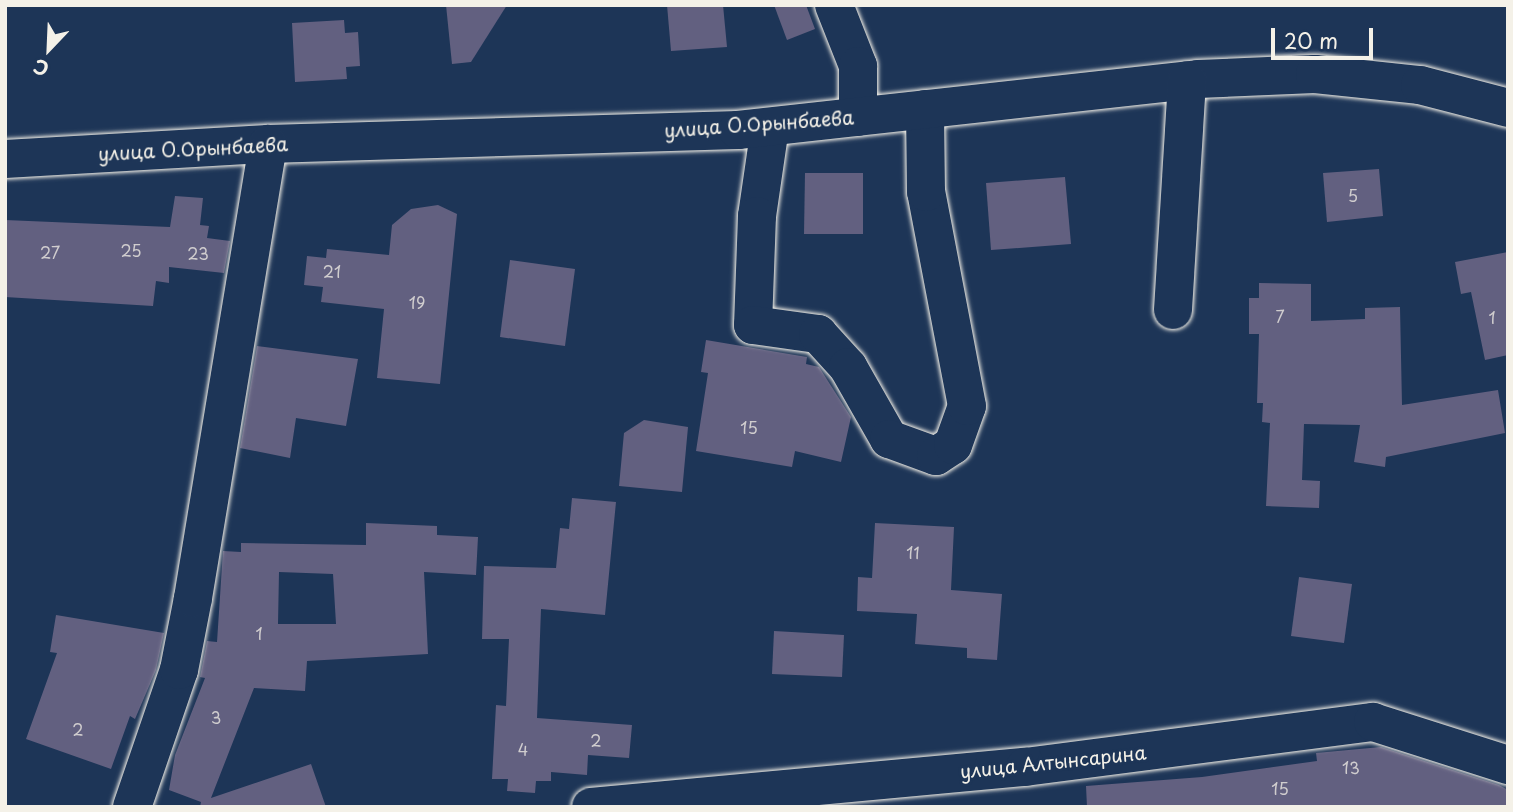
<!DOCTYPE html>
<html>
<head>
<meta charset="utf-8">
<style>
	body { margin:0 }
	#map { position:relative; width:1513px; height:812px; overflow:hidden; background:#1d3557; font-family:"Playpen Sans",sans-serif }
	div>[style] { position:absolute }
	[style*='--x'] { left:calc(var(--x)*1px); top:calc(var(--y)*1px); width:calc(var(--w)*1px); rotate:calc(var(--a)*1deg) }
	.building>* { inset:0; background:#626080 }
	.roads { filter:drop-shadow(0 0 2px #f4f1e8) drop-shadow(0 0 2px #f4f1e8) }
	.minor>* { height:38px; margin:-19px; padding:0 19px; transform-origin:19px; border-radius:19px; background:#1d3557 }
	span { translate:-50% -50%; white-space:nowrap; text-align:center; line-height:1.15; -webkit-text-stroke:6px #1d3557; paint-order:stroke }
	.number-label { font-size:16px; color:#d0cdce }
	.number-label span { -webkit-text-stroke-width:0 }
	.street-label { font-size:19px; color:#f4f1e8 }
	.frame { position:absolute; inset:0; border:7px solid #f4f1e8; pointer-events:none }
	.north { position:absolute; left:14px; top:14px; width:70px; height:70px; -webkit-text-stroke:5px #1d3557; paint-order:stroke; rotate:203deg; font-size:19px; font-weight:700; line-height:28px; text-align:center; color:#f4f1e8 }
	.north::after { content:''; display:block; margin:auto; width:24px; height:32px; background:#f4f1e8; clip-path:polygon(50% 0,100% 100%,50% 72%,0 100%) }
	.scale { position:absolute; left:1271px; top:28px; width:102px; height:32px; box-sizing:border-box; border:4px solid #f4f1e8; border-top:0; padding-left:9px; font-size:21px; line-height:24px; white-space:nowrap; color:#f4f1e8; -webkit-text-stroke:5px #1d3557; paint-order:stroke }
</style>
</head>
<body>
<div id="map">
	<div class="building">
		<i style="clip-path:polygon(446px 5px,507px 5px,471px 62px,452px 64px)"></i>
		<i style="clip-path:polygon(667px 5px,723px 5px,727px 47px,671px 51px)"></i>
		<i style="clip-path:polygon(774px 5px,806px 5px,815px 29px,787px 40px)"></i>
		<i style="clip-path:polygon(344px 20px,345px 33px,358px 32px,360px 66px,346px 67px,347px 79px,295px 82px,292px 23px)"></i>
		<i style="clip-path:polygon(1379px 169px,1383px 216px,1327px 222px,1323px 173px)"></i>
		<i style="clip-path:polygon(805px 173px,863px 173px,863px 234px,804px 234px)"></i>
		<i style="clip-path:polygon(1065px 177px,1071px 244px,991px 250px,986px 183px)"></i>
		<i style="clip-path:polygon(175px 196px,203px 198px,200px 225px,209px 226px,207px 238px,230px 241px,224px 273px,169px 267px,169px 283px,156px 281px,153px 306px,5px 297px,5px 220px,170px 227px)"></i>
		<i style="clip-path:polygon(438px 205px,457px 214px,440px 384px,377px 378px,384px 309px,321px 302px,323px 287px,304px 285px,307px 256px,326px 258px,327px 249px,389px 255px,392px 225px,411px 209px)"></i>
		<i style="clip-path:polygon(1508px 252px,1508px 355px,1485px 360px,1471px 292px,1461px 294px,1455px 262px)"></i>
		<i style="clip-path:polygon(510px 260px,575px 269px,565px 346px,500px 337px)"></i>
		<i style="clip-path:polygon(1259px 283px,1311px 284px,1311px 321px,1365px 319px,1365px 308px,1400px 307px,1402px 405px,1498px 390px,1505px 433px,1386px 457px,1385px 467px,1354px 462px,1360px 425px,1304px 424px,1302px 480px,1320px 481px,1319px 508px,1266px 506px,1270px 423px,1262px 422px,1263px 403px,1257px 403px,1259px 334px,1249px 334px,1249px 298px,1259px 298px)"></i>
		<i style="clip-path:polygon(706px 340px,807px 357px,806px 364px,819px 367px,851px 417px,841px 462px,795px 451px,792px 467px,696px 451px,708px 373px,701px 372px)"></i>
		<i style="clip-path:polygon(257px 346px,358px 359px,346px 426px,296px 418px,290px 458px,240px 448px)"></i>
		<i style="clip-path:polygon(644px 420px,688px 427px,682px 492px,619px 486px,624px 433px)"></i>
		<i style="clip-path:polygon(572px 498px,616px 502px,605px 615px,541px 609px,537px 718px,632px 725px,629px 758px,588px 755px,587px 775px,551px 772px,551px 781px,536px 781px,535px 793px,507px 791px,508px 779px,492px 779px,496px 705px,506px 706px,509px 639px,482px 639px,484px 566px,556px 568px,560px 528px,569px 529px)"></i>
		<i style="clip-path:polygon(evenodd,366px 523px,437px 526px,437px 535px,478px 537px,476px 575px,424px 572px,428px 654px,307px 661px,305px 691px,254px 688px,211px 798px,311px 764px,326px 807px,200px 807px,201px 802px,169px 790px,175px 755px,205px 678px,200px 677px,207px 641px,217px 642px,223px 551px,241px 552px,241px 543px,366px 545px,366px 523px,279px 572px,333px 574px,336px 624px,278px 624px,279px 572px)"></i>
		<i style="clip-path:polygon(875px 523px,954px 527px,951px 590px,1002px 594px,997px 660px,967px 658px,967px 648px,915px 644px,917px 614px,857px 611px,858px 577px,872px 578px)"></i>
		<i style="clip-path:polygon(1299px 577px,1352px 584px,1344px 643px,1291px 636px)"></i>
		<i style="clip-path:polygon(56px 615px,164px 633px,156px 670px,135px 719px,130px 716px,111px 769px,26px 739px,57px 653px,50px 652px)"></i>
		<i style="clip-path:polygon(774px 631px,844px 635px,842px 677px,772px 674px)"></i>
		<i style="clip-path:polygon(1381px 747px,1499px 785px,1508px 790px,1508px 807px,1087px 807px,1086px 786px,1202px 777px,1317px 761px,1316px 753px)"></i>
	</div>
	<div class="roads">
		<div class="minor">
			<i style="--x:834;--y:5;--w:66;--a:68.5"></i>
			<i style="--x:858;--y:66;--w:51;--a:90"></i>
			<i style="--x:770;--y:127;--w:90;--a:98.3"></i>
			<i style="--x:757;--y:216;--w:109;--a:92.1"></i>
			<i style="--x:753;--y:325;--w:66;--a:7.9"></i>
			<i style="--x:818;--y:334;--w:45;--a:47.7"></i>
			<i style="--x:848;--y:367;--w:83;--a:60.3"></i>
			<i style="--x:889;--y:439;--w:50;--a:19.9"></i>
			<i style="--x:936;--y:456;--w:20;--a:-33"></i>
			<i style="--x:953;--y:445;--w:41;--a:-70.3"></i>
			<i style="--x:967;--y:406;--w:218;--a:-100.8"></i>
			<i style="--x:926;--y:192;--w:83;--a:-90.7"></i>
			<i style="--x:5;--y:159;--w:263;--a:-3.3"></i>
			<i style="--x:268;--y:144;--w:470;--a:-1.7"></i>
			<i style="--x:738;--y:130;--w:463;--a:-6.3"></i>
			<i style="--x:1198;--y:79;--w:117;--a:-2.4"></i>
			<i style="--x:1315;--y:74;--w:106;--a:6"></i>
			<i style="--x:1420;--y:85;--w:91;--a:14.6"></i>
			<i style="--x:1173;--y:310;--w:230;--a:-86.5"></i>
			<i style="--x:132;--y:807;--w:145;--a:-71.1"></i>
			<i style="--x:179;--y:670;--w:73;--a:-79"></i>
			<i style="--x:193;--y:598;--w:460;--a:-80.6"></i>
			<i style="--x:591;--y:807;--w:436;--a:-5.3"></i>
			<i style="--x:1025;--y:767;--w:351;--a:-7.4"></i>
			<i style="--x:1373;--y:722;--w:142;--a:17.7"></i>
		</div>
	</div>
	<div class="number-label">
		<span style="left:1353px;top:195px">5</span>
		<span style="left:131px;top:250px">25</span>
		<span style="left:50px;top:252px">27</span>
		<span style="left:198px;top:253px">23</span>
		<span style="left:332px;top:271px">21</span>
		<span style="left:417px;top:302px">19</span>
		<span style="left:1280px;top:316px">7</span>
		<span style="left:1492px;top:317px">1</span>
		<span style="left:749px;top:427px">15</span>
		<span style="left:913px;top:552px">11</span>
		<span style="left:259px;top:633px">1</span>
		<span style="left:216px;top:717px">3</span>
		<span style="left:78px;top:729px">2</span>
		<span style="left:596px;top:740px">2</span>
		<span style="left:523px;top:749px">4</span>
		<span style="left:1351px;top:767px">13</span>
		<span style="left:1280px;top:788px">15</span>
	</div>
	<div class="street-label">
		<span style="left:759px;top:124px;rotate:-4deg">улица О.Орынбаева</span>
		<span style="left:193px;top:149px;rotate:-3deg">улица О.Орынбаева</span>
		<span style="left:1053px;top:762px;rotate:-6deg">улица Алтынсарина</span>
	</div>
	<div class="frame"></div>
	<div class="north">С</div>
	<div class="scale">20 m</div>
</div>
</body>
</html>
